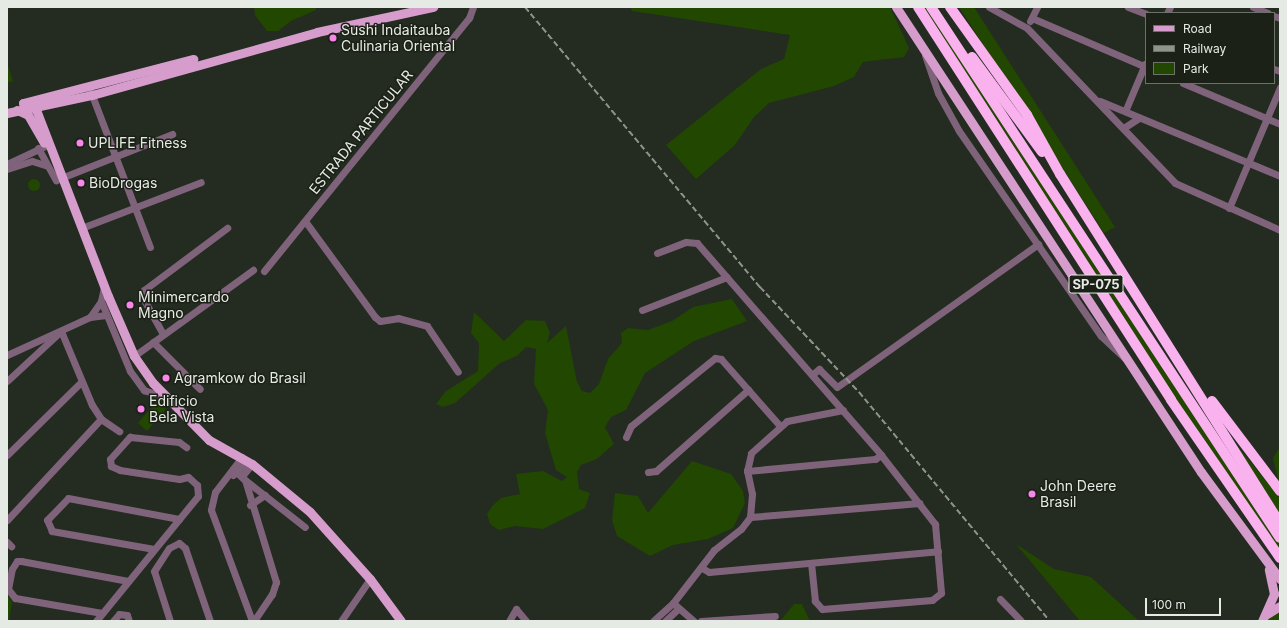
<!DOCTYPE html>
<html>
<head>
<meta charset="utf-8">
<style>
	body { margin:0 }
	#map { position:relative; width:1287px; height:628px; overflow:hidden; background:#242b21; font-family:Inter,sans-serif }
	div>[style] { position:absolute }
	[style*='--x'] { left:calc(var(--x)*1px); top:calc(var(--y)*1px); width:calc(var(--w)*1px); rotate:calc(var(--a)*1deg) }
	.green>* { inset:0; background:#214701 }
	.round { border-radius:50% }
	.minor>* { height:7px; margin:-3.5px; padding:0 3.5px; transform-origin:3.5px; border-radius:3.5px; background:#7f637a }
	.major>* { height:9px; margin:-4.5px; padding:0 4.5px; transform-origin:4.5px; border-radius:4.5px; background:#d69ccc }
	.highway>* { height:10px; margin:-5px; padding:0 5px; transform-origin:5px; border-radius:5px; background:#f9b2ed }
	.rail>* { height:1.5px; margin-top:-0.75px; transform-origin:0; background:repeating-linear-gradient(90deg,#8e938b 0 6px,transparent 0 9px) }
	.dots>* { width:11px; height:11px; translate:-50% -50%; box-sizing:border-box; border:2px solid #1b2117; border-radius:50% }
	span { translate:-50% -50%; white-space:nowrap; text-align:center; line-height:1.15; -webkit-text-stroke:3px #1b2117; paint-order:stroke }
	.shield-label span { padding:1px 3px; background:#1b2117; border:1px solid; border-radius:3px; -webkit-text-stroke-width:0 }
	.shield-label { font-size:13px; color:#e6eae4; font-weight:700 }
	.poi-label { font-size:14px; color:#e6eae4 }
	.left { translate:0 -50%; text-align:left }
	.street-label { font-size:14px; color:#e6eae4 }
	.frame { position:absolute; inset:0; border:8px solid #e6eae4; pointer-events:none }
	.legend { position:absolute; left:1145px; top:12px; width:130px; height:72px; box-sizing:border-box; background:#1b2117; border:1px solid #6c7169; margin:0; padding:5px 7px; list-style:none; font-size:12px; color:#e6eae4 }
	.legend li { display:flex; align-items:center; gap:8px; height:20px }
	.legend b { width:20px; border:1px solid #6c7169 }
	.scale { position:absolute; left:1145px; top:598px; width:76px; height:18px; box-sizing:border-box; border:2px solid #e6eae4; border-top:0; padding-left:5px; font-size:12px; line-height:14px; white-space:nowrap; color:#e6eae4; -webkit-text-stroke:3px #1b2117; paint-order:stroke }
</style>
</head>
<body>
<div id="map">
	<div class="green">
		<i style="clip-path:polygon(254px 7px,316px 7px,316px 10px,291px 21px,278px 31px,267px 31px,255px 15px)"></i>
		<i style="clip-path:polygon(630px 7px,890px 7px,909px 48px,904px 57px,863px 62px,854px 77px,834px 86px,769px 103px,754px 117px,735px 145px,696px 179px,666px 145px,761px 69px,784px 59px,790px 35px,632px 11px)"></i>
		<i style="clip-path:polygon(920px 7px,928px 7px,1280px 542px,1280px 554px,1196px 432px)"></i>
		<i style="clip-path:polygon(959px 7px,974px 7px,1115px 227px,1104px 233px)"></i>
		<i style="clip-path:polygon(7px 62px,13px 81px,7px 83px)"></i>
		<i class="round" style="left:28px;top:179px;width:12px;height:12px"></i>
		<i style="clip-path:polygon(732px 299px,747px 321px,694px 341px,645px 373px,626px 410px,611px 417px,605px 427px,614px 444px,597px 459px,581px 465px,577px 472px,579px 489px,590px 493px,585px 508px,543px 529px,515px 526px,499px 530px,490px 524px,487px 514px,492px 506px,501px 498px,520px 494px,516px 474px,543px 471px,562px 481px,567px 477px,556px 470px,545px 433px,548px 410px,534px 384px,536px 349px,526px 347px,517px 356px,500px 363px,455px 403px,443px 407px,436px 404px,446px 391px,478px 371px,479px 343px,471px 333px,474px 312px,504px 341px,526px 320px,545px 321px,550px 333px,547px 343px,566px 326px,577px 382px,582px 391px,590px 393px,599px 384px,608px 359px,622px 343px,621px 333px,628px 328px,648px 330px,672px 321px,693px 307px)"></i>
		<i style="clip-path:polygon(157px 401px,166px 409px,147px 431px,138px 423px)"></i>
		<i style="clip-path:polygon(1234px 442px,1280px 498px,1280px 518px)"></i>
		<i style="clip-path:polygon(1280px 447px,1280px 487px,1273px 458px)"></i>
		<i style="clip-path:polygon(692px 461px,731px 474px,743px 491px,745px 503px,733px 528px,708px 539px,673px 545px,650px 556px,617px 536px,612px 520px,615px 493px,638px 496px,648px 513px)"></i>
		<i style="clip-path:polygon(1016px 544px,1054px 569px,1091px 577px,1139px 621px,1080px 621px)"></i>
		<i style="clip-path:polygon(7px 594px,12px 602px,9px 621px,7px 621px)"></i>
		<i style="clip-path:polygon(794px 604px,802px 604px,810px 621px,780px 621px)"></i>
		<i style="clip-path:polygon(1280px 609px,1280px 621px,1267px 621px,1275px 611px)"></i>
	</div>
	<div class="minor">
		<i style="--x:989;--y:7;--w:43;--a:28.9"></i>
		<i style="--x:1027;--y:28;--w:214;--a:46.3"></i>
		<i style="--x:1175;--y:183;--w:115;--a:24.1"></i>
		<i style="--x:1128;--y:7;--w:19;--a:21"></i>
		<i style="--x:1253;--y:7;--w:16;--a:22"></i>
		<i style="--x:1167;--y:13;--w:7;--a:-63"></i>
		<i style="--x:1274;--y:16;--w:6;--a:18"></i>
		<i style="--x:1032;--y:18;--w:124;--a:23.3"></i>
		<i style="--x:1030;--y:21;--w:16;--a:-63"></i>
		<i style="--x:925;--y:55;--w:40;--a:71.1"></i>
		<i style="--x:938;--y:93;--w:43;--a:61.1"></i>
		<i style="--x:959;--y:131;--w:249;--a:55.3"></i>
		<i style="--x:1101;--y:336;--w:38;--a:43"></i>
		<i style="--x:1274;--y:69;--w:6;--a:18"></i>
		<i style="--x:1183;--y:83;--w:105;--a:22.9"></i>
		<i style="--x:90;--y:90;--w:168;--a:69.1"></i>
		<i style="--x:1100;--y:101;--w:195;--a:22.6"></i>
		<i style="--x:1126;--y:109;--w:49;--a:-67.1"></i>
		<i style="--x:1125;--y:127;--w:17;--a:-33"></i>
		<i style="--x:38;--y:148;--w:37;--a:61"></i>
		<i style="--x:7;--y:164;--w:42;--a:-25.3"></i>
		<i style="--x:7;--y:169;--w:26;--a:-18"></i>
		<i style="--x:32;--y:161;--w:14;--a:17"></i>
		<i style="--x:56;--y:180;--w:125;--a:-21.6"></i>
		<i style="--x:1229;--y:208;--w:131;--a:-67.1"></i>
		<i style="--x:305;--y:221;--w:119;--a:53.9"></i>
		<i style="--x:375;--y:317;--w:6;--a:39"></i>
		<i style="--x:380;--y:321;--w:18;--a:-9"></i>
		<i style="--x:398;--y:318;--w:30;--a:15"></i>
		<i style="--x:427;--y:326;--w:55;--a:56"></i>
		<i style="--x:84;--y:227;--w:125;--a:-21"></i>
		<i style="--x:657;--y:253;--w:31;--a:-21"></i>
		<i style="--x:686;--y:242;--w:11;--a:5"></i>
		<i style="--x:697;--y:243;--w:281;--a:49"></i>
		<i style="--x:881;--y:455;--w:88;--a:52"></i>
		<i style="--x:935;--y:524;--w:69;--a:85"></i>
		<i style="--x:941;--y:593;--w:11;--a:142"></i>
		<i style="--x:932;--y:600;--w:110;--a:175.3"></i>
		<i style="--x:822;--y:609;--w:11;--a:-131"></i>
		<i style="--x:815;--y:601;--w:38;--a:-96"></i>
		<i style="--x:264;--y:271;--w:326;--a:-51"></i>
		<i style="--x:469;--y:18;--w:12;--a:-70"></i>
		<i style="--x:104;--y:287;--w:14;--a:102"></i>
		<i style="--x:101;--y:301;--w:76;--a:67.5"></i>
		<i style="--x:130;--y:371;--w:24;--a:54"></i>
		<i style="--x:144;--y:390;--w:20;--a:20"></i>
		<i style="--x:642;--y:310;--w:91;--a:-21.2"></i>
		<i style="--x:90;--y:317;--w:19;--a:-55"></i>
		<i style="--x:163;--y:334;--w:41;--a:-119.1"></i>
		<i style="--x:143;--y:298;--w:8;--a:-83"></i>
		<i style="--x:144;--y:290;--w:104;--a:-36.8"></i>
		<i style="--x:153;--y:342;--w:66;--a:45"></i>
		<i style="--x:7;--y:355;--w:91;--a:-24.6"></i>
		<i style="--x:90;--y:317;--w:16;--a:-7"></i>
		<i style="--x:134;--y:356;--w:147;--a:-35.9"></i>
		<i style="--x:813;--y:374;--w:8;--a:-40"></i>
		<i style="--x:819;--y:369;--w:25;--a:45"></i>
		<i style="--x:837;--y:387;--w:247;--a:-35.4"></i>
		<i style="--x:7;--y:381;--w:74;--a:-42.8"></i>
		<i style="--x:61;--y:331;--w:80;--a:67.3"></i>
		<i style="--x:92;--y:405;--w:17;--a:57"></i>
		<i style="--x:101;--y:419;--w:22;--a:34"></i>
		<i style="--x:626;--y:437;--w:12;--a:-66"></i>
		<i style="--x:631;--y:426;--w:108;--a:-39"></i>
		<i style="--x:715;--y:358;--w:6;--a:9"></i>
		<i style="--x:721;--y:359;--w:89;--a:48.6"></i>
		<i style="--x:7;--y:455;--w:104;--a:-44.6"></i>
		<i style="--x:242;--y:457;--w:44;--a:127.6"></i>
		<i style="--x:215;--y:492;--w:18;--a:103"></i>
		<i style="--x:211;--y:510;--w:118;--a:69.7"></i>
		<i style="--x:233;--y:469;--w:16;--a:43"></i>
		<i style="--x:245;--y:480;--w:107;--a:73.1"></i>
		<i style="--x:276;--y:582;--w:13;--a:108"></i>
		<i style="--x:272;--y:594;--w:32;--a:124"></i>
		<i style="--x:747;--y:471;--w:129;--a:-5.4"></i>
		<i style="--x:875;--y:459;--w:7;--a:-34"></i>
		<i style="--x:648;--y:472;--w:8;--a:-7"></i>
		<i style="--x:656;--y:471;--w:123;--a:-41.4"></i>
		<i style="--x:233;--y:475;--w:20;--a:-45"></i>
		<i style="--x:242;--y:476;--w:16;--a:-50"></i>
		<i style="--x:245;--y:480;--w:76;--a:38.1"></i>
		<i style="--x:250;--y:505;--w:18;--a:-34"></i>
		<i style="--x:750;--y:517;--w:170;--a:-4.7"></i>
		<i style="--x:7;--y:520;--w:138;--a:-47.1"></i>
		<i style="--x:7;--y:542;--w:6;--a:45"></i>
		<i style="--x:154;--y:549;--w:104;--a:-170"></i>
		<i style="--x:52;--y:531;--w:12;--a:-114"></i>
		<i style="--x:47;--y:520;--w:30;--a:-46"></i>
		<i style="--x:68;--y:498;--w:113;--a:10.7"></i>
		<i style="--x:702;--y:568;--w:8;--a:30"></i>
		<i style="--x:709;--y:572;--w:230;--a:-5.2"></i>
		<i style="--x:1000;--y:599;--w:30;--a:46"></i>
		<i style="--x:673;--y:603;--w:28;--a:41"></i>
		<i style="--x:102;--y:613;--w:88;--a:-170.2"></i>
		<i style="--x:15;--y:598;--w:11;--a:-128"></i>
		<i style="--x:8;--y:589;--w:20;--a:-79"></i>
		<i style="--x:12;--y:569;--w:9;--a:-58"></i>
		<i style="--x:17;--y:561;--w:4;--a:0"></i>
		<i style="--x:21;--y:561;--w:109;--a:10.6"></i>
		<i style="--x:96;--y:621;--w:161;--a:-50.8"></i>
		<i style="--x:198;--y:496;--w:11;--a:-95"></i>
		<i style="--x:197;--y:485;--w:12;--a:-138"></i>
		<i style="--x:188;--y:477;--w:9;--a:167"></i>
		<i style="--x:179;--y:479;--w:60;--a:-171.3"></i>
		<i style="--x:120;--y:470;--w:10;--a:-156"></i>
		<i style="--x:111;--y:466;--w:7;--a:-98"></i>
		<i style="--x:110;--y:459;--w:30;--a:-48"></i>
		<i style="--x:130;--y:437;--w:49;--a:5.8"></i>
		<i style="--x:179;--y:442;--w:9;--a:36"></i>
		<i style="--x:113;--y:621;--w:9;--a:-49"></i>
		<i style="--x:119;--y:614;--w:8;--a:7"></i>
		<i style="--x:127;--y:615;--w:6;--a:72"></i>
		<i style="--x:170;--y:621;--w:52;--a:-107.7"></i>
		<i style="--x:154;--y:571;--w:27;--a:-57"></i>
		<i style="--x:169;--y:548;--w:11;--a:-27"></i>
		<i style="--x:179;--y:543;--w:8;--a:40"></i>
		<i style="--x:185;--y:548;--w:77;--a:71.1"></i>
		<i style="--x:341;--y:621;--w:51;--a:-55.4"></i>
		<i style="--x:509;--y:621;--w:14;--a:-60"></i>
		<i style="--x:516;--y:609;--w:16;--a:50"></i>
		<i style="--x:653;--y:621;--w:27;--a:-42"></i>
		<i style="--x:673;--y:603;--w:67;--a:-52.3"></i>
		<i style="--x:714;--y:550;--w:34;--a:-38"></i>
		<i style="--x:741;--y:529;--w:15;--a:-53"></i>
		<i style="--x:750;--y:517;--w:23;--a:-85"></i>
		<i style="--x:752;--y:494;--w:24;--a:-102"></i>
		<i style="--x:747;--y:471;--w:18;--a:-77"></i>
		<i style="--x:751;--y:453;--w:48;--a:-41.6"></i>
		<i style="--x:787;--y:421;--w:57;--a:-11.1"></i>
		<i style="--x:665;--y:621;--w:18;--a:-43"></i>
		<i style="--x:701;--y:621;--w:74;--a:-3.9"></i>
	</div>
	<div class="major">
		<i style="--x:896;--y:7;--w:556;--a:56.74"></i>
		<i style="--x:1201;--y:472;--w:133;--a:53.6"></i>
		<i style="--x:23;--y:103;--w:13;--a:18"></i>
		<i style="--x:35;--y:107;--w:203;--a:68.9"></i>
		<i style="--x:108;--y:296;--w:65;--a:66.6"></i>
		<i style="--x:134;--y:356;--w:33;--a:55"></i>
		<i style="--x:153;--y:383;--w:80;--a:45.5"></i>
		<i style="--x:209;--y:440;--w:49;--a:29.2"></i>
		<i style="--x:252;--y:464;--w:75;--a:39.6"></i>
		<i style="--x:310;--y:512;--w:90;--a:48.2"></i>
		<i style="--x:370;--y:579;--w:52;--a:53.6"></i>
		<i style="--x:23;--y:103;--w:176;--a:-14.5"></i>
		<i style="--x:17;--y:110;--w:12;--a:24"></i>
		<i style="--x:28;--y:115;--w:32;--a:60"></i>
		<i style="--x:7;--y:113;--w:87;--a:-12"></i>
		<i style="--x:92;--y:95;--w:234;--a:-15.6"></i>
		<i style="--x:317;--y:32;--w:119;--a:-12.2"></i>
		<i style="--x:1267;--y:614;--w:15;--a:-32"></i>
		<i style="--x:1262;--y:621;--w:30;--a:-66"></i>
		<i style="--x:1274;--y:594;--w:25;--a:-102"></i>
	</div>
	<div class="highway">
		<i style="--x:918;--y:7;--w:467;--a:57.2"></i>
		<i style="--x:1171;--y:400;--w:192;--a:55.4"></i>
		<i style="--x:931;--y:7;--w:635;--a:56.69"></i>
		<i style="--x:950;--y:7;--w:133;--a:54.5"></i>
		<i style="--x:1027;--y:115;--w:68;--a:60.8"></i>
		<i style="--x:1060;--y:174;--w:413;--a:57.8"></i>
		<i style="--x:972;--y:57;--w:118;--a:53.6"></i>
		<i style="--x:1212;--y:401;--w:113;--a:52.9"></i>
	</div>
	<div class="rail">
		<i style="--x:525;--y:7;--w:366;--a:50"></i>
		<i style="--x:760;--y:287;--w:144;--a:46.7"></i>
		<i style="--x:859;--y:392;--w:298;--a:50.2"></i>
	</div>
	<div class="dots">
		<i style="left:333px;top:38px;background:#f987e9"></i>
		<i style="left:80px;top:143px;background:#f987e9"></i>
		<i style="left:81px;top:183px;background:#f987e9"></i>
		<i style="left:130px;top:305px;background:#f987e9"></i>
		<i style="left:166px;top:378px;background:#f987e9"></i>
		<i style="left:141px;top:409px;background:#f987e9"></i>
		<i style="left:1032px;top:494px;background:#f987e9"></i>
	</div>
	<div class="shield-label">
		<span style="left:1096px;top:284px">SP-075</span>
	</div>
	<div class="poi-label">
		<span class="left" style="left:341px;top:38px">Sushi Indaitauba<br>Culinaria Oriental</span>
		<span class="left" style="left:88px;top:143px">UPLIFE Fitness</span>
		<span class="left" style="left:89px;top:183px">BioDrogas</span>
		<span class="left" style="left:138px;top:305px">Minimercardo<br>Magno</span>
		<span class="left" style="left:174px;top:378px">Agramkow do Brasil</span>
		<span class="left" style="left:149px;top:409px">Edificio<br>Bela Vista</span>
		<span class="left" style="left:1040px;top:494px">John Deere<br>Brasil</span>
	</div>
	<div class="street-label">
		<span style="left:361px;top:132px;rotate:-51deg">ESTRADA PARTICULAR</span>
	</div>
	<div class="frame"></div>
	<ul class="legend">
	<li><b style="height:5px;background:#d69ccc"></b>Road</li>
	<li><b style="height:5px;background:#8e938b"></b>Railway</li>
	<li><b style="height:11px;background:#214701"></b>Park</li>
	</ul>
	<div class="scale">100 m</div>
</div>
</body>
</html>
